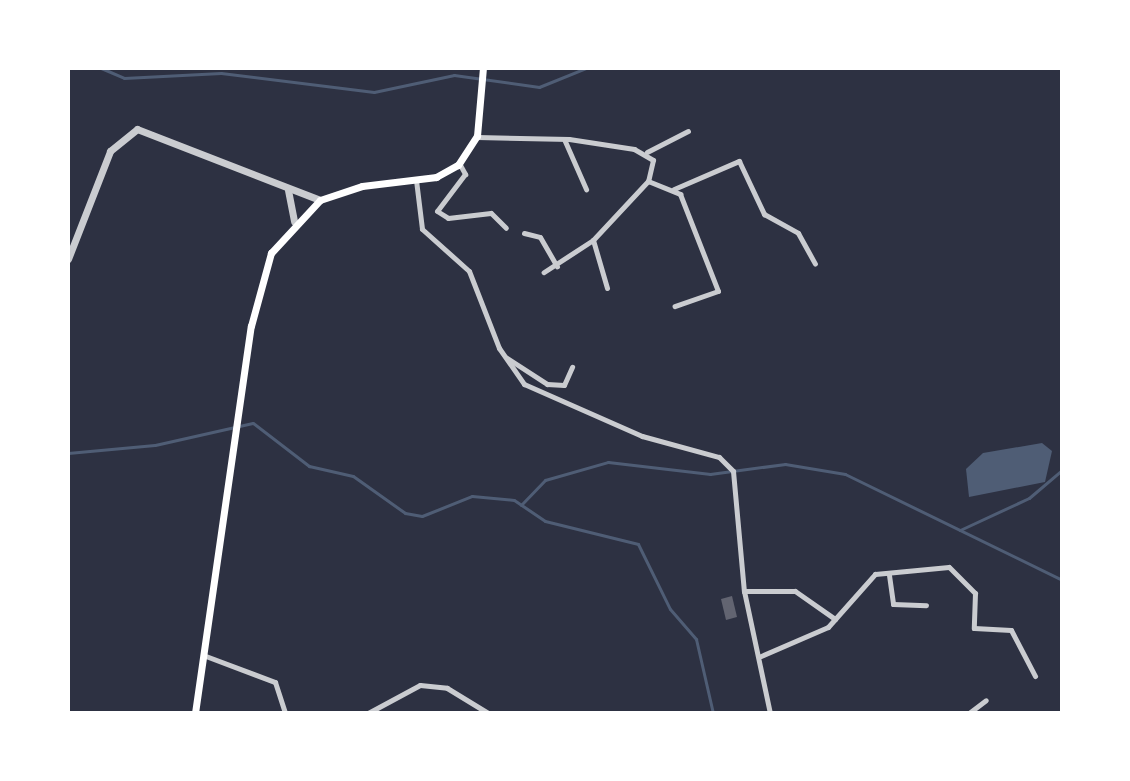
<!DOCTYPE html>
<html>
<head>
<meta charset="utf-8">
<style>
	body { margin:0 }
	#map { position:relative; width:1130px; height:781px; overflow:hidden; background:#2d3142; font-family:"Space Grotesk",sans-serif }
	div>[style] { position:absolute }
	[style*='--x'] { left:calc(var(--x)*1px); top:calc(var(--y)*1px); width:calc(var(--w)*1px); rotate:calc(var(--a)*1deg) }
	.water>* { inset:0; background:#4f5d75 }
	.stream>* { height:3px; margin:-1.5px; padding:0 1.5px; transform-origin:1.5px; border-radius:1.5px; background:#4f5d75 }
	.building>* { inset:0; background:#626471 }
	.minor>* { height:5px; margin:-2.5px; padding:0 2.5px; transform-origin:2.5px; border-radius:2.5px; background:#caccd0 }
	.tertiary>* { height:7px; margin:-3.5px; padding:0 3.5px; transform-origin:3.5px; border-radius:3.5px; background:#caccd0 }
	.secondary>* { height:7px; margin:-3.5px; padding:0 3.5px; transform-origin:3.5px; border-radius:3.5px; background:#fff }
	span { translate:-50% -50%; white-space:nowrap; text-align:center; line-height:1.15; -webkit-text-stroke:8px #fff; paint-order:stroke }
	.frame { position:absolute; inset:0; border:70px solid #fff; pointer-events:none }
</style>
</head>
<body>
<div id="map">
	<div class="water">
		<i style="clip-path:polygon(1042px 443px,1052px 451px,1045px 482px,969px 497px,966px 469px,983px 453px)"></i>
	</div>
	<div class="stream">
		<i style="--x:101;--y:68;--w:25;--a:23"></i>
		<i style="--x:124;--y:78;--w:97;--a:-3"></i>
		<i style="--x:221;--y:73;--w:154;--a:7.1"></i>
		<i style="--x:374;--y:92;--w:82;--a:-12"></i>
		<i style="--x:454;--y:75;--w:86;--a:8"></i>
		<i style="--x:539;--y:87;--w:51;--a:-22"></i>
		<i style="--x:68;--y:453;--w:87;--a:-5.3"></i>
		<i style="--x:155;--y:445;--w:100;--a:-12.7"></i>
		<i style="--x:253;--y:423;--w:71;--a:37.5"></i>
		<i style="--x:309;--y:466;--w:45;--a:12.8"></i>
		<i style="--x:353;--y:476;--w:64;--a:35.4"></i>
		<i style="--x:405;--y:513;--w:17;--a:10"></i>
		<i style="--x:422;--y:516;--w:54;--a:-21.8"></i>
		<i style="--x:472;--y:496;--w:42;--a:5.4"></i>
		<i style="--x:514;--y:500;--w:37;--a:34"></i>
		<i style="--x:545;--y:521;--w:96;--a:13.9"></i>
		<i style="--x:638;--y:544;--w:72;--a:63.8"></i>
		<i style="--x:670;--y:609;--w:40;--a:49"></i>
		<i style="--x:696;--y:639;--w:76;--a:77.1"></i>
		<i style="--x:521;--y:505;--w:35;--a:-46"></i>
		<i style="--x:545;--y:480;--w:66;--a:-15.9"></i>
		<i style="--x:608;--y:462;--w:103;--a:6.7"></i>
		<i style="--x:710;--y:474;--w:76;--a:-7.6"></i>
		<i style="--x:785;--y:464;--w:61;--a:9.5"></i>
		<i style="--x:845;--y:474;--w:242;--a:26"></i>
		<i style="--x:960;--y:530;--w:76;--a:-24.9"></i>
		<i style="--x:1029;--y:498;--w:43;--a:-40.3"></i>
	</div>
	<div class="building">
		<i style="clip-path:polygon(732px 596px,737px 617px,726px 620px,721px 599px)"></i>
	</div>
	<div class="minor">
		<i style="--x:477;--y:137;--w:92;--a:1.2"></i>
		<i style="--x:569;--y:139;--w:66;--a:8.7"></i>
		<i style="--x:634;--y:149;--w:22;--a:30"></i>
		<i style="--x:653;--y:160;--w:22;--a:103"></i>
		<i style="--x:648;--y:181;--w:81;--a:133"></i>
		<i style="--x:593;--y:240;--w:59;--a:146.9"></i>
		<i style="--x:564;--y:139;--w:55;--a:66.3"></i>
		<i style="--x:647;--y:152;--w:46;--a:-27.1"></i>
		<i style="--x:459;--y:163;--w:13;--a:61"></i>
		<i style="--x:465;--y:174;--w:46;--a:127.1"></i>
		<i style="--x:437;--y:211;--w:13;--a:32"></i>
		<i style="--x:448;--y:218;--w:43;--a:-6.6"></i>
		<i style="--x:491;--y:213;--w:21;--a:45"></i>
		<i style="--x:416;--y:180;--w:49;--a:83"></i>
		<i style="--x:422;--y:229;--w:63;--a:41.8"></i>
		<i style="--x:469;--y:271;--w:83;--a:68.7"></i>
		<i style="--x:499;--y:348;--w:44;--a:55.2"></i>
		<i style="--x:524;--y:384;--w:129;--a:23.8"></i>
		<i style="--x:642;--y:436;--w:80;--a:15.3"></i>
		<i style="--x:719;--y:457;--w:20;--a:45"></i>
		<i style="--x:733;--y:471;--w:121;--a:84.8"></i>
		<i style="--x:744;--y:591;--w:125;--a:78"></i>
		<i style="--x:648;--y:181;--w:35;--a:22"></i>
		<i style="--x:680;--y:194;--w:104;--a:68.6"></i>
		<i style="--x:718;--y:291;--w:46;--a:160.8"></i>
		<i style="--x:674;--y:189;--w:71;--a:-23.3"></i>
		<i style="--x:739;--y:161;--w:59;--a:64.7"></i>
		<i style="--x:764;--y:214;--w:39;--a:29"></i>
		<i style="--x:798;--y:233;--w:35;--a:61"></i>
		<i style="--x:524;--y:233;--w:16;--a:14"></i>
		<i style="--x:540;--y:237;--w:34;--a:60"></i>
		<i style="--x:593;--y:240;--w:50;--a:73.7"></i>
		<i style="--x:507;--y:358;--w:48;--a:33"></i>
		<i style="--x:547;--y:384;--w:17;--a:3"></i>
		<i style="--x:564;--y:385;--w:20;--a:-66"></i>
		<i style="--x:889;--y:575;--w:29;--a:82"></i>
		<i style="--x:893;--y:604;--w:33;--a:2"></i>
		<i style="--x:744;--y:591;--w:51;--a:0"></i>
		<i style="--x:795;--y:591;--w:49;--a:35"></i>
		<i style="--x:203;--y:655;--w:77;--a:20.6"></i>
		<i style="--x:275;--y:682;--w:33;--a:72"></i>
		<i style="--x:761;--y:656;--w:73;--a:-23.4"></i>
		<i style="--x:828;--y:627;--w:71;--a:-48.4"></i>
		<i style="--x:875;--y:574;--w:74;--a:-5.4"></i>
		<i style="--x:949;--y:567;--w:37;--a:45"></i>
		<i style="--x:975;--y:593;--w:35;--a:92"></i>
		<i style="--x:974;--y:628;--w:37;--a:3"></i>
		<i style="--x:1011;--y:630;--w:52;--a:62.4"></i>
		<i style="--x:368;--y:713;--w:59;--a:-28.3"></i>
		<i style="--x:420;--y:685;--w:27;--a:6"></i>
		<i style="--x:447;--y:688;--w:48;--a:31.4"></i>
		<i style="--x:969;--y:713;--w:21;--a:-37"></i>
	</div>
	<div class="tertiary">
		<i style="--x:288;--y:190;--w:32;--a:79"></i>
		<i style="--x:68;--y:259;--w:116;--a:-68.7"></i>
		<i style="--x:110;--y:151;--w:35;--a:-39"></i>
		<i style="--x:137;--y:129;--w:196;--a:21.2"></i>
	</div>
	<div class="secondary">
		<i style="--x:195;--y:713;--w:391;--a:-81.8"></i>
		<i style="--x:251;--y:326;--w:76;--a:-74.7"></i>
		<i style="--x:271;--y:253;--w:72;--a:-47.2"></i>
		<i style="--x:320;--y:200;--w:44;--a:-18.4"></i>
		<i style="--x:362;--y:186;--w:75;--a:-6.9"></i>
		<i style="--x:436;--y:177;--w:25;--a:-29"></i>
		<i style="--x:458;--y:165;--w:35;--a:-57"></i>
		<i style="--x:477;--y:136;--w:68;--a:-85"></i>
	</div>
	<div class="frame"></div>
</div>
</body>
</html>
